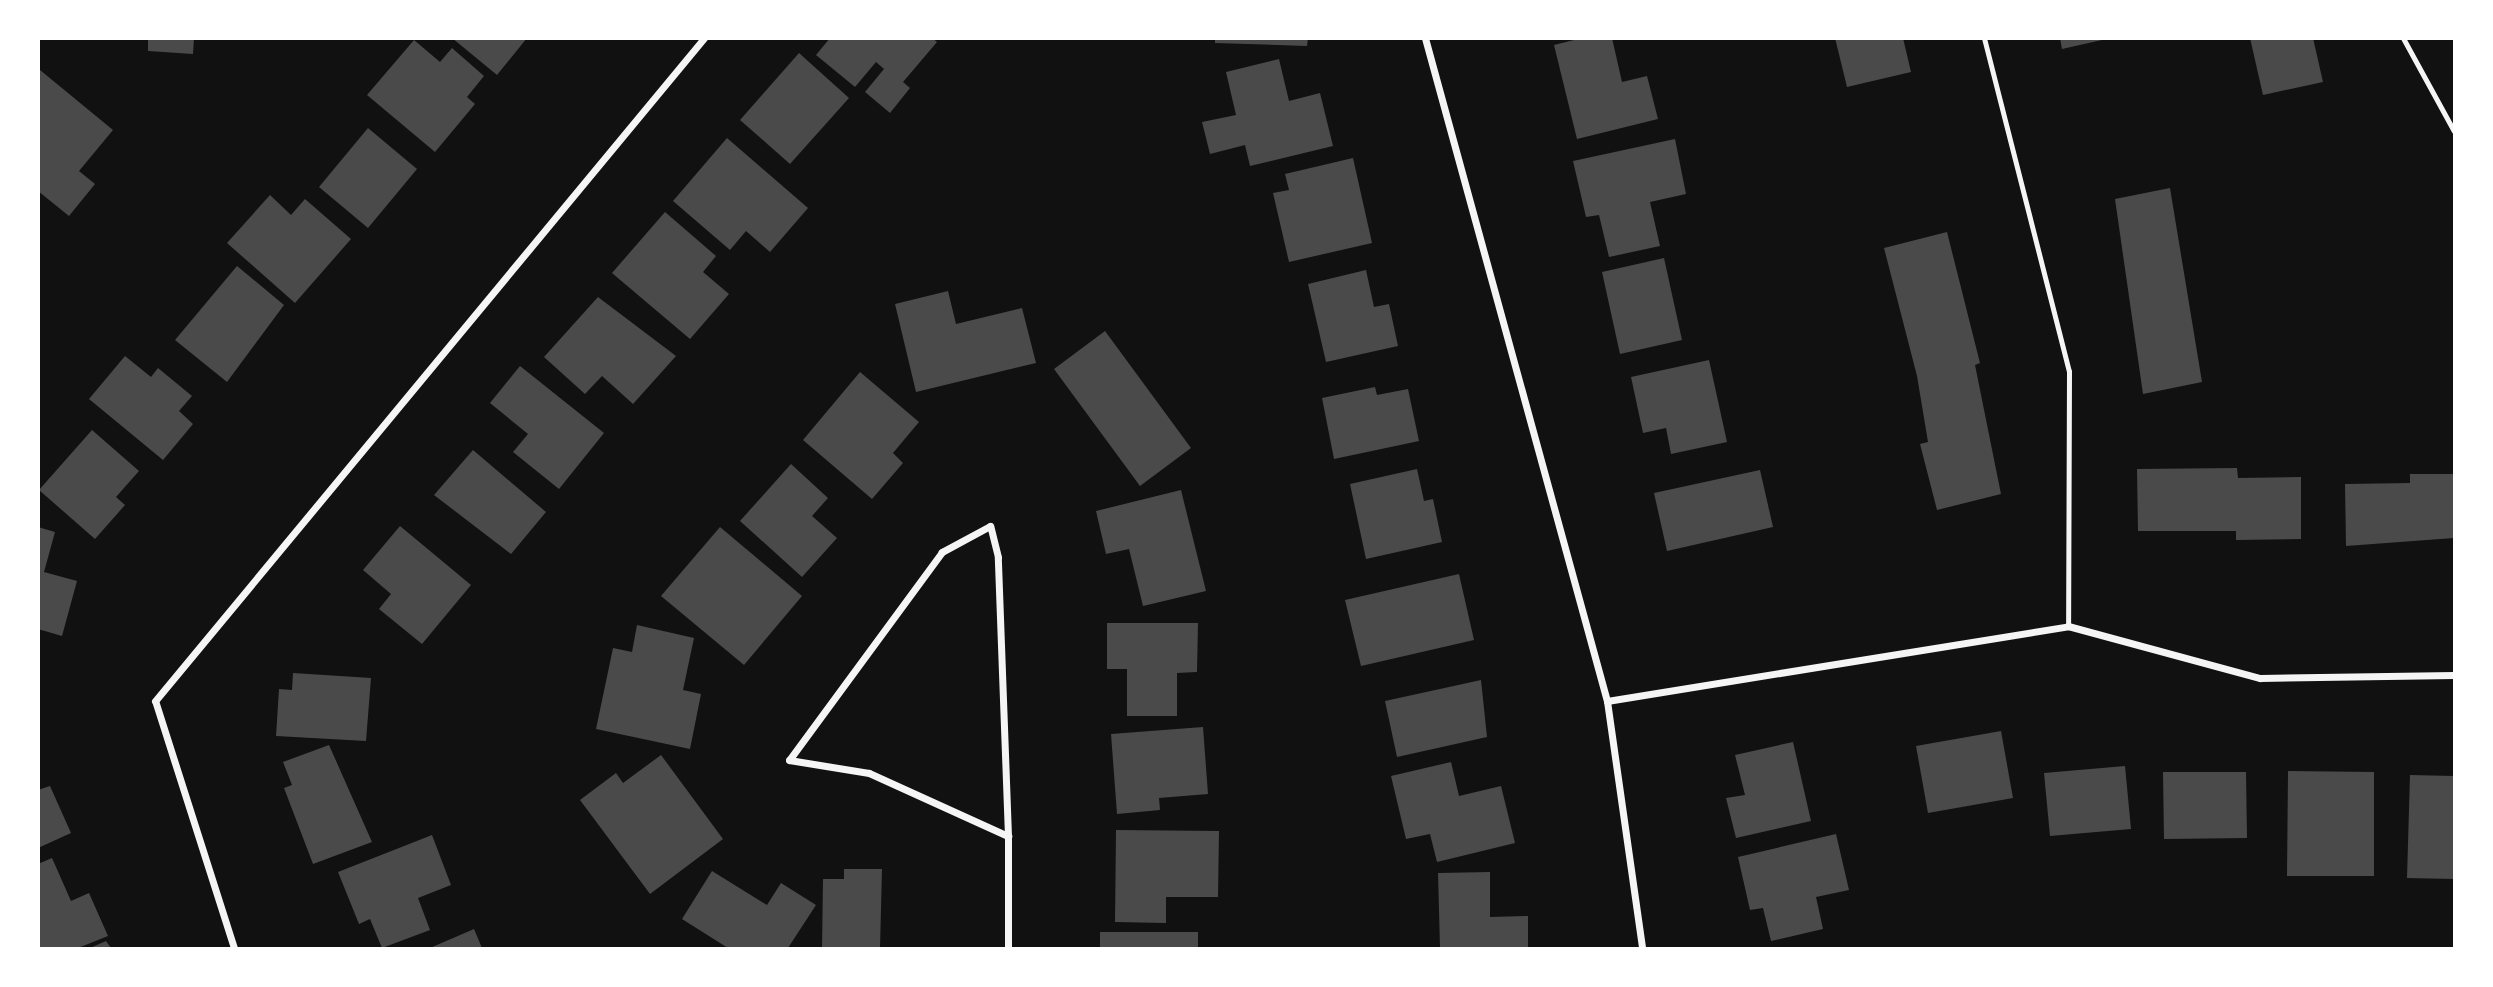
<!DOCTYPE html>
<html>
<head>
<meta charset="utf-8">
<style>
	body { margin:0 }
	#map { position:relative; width:2493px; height:987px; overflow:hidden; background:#111; font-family:"PT Sans Narrow",sans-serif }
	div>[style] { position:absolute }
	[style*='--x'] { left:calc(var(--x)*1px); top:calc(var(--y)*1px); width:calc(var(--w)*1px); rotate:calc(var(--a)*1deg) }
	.building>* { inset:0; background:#4a4a4a }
	.service>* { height:5px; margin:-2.5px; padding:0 2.5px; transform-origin:2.5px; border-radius:2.5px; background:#f5f5f5 }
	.minor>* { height:7px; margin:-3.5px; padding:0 3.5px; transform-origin:3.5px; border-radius:3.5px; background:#f5f5f5 }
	span { translate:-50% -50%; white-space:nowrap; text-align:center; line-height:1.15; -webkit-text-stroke:7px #fff; paint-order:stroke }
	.frame { position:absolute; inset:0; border:40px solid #fff; pointer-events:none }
</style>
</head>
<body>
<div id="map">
	<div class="building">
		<i style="clip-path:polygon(148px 38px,194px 38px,193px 54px,148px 51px)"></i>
		<i style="clip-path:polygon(452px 38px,527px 38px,497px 75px)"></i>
		<i style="clip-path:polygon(830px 38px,932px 38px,937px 42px,903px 82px,910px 88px,890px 113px,865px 92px,884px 69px,876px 62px,855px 87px,816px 55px)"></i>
		<i style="clip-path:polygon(1215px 38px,1308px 38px,1307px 46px,1215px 43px)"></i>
		<i style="clip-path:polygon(1582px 38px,1612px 38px,1622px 82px,1647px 76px,1658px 119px,1577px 139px,1554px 45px)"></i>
		<i style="clip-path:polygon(1835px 38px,1903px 38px,1911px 72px,1847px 87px)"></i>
		<i style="clip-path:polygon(2060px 38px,2102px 38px,2102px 40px,2062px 49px)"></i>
		<i style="clip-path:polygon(2250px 38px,2313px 38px,2323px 82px,2263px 95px)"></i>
		<i style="clip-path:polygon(414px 40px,440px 62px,452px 48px,484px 76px,467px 97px,475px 104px,435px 152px,367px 95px)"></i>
		<i style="clip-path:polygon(799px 53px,849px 98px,790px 164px,740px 120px)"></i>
		<i style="clip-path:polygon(1279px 59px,1289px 101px,1320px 93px,1333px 146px,1250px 166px,1245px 145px,1210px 154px,1202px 122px,1236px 115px,1226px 72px)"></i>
		<i style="clip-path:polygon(40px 70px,113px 130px,79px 171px,95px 184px,69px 216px,38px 191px)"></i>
		<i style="clip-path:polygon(368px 128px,417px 169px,368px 228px,319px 187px)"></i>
		<i style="clip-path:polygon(727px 138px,808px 208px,770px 252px,746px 231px,730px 250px,673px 201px)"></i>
		<i style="clip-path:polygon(1675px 139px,1686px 194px,1650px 202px,1660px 246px,1609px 257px,1599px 215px,1586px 217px,1573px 161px)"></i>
		<i style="clip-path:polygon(1353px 158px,1372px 243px,1289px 262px,1273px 193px,1289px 190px,1285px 174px)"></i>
		<i style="clip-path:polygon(2170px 188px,2202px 382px,2143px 394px,2115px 199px)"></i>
		<i style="clip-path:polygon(270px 195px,291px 215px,305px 199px,351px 239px,295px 303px,227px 243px)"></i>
		<i style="clip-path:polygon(665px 212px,716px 256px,703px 272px,729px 294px,690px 339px,612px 273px)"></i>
		<i style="clip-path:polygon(1947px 232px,1980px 363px,1975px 365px,2001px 494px,1937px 510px,1920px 444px,1928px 442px,1917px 376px,1884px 248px)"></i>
		<i style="clip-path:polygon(1664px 258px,1682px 340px,1620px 354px,1602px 272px)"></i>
		<i style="clip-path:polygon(237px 266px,284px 305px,227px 382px,175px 340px)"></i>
		<i style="clip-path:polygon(1366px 270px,1374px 307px,1389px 304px,1398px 346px,1326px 362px,1308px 284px)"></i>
		<i style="clip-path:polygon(948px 291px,956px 324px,1022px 308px,1036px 363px,916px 392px,895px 304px)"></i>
		<i style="clip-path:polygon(598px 297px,676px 356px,633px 404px,602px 376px,585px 394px,544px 357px)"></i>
		<i style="clip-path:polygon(1105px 331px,1191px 448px,1140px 486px,1054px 369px)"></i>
		<i style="clip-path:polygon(125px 356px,151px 377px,158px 368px,192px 396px,179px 411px,193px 424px,163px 460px,89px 399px)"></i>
		<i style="clip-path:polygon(1709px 360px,1727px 442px,1671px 454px,1666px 428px,1643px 433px,1631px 377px)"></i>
		<i style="clip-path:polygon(520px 366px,604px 433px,559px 489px,513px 452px,528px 434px,490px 403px)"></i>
		<i style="clip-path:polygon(860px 372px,919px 422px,893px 453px,903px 463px,872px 499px,803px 440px)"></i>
		<i style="clip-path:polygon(1375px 387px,1377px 395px,1408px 389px,1419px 441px,1334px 459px,1322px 398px)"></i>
		<i style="clip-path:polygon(92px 430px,139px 471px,116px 497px,125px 505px,95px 539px,39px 490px)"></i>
		<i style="clip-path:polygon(473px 450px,546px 512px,511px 554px,434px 495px)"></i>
		<i style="clip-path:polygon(791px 464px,828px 498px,812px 516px,837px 538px,802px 577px,740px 521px)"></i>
		<i style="clip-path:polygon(2237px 468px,2238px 478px,2301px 477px,2301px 539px,2236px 540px,2236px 531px,2138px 531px,2137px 469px)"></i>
		<i style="clip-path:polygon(1417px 469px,1424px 501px,1433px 499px,1442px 542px,1366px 559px,1350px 484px)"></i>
		<i style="clip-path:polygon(1760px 470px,1773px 527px,1667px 551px,1654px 493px)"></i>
		<i style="clip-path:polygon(2410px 474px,2454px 474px,2454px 538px,2346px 546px,2345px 484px,2410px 483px)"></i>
		<i style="clip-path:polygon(1181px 490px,1206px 591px,1143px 606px,1129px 549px,1106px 554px,1096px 511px)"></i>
		<i style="clip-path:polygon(400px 526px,471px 585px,422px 644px,379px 609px,391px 594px,363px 570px)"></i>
		<i style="clip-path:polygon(38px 527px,55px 532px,44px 572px,77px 581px,62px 636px,38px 629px)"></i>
		<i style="clip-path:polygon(720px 527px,802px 596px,744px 665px,661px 596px)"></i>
		<i style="clip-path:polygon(1459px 574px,1474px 640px,1361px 666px,1345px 600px)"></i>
		<i style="clip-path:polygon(1107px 623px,1198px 623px,1197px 672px,1177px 673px,1177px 716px,1127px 716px,1127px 669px,1107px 669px)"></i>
		<i style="clip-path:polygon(637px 625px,694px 638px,683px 690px,701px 694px,690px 749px,596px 729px,613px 648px,632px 652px)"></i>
		<i style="clip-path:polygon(293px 673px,371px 678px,366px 741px,276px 736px,279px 689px,292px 690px)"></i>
		<i style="clip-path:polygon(1481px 680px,1487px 737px,1397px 757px,1385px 701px)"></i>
		<i style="clip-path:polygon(1203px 727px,1208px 794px,1159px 798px,1160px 810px,1117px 814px,1111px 734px)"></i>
		<i style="clip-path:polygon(2001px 731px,2013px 798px,1928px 813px,1916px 746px)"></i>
		<i style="clip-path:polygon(1793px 742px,1811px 821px,1736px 838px,1726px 798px,1745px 795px,1735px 755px)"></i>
		<i style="clip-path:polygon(329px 745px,372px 842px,313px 864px,284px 788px,292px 785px,283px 762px)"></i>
		<i style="clip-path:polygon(661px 755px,723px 839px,650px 894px,580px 800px,616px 773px,623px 783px)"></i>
		<i style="clip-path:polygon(1451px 762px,1459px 796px,1501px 786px,1515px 843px,1437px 862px,1430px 834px,1406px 839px,1391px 776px)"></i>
		<i style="clip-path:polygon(2125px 766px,2131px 829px,2050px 836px,2044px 773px)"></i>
		<i style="clip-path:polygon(2288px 771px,2374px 772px,2374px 876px,2287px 876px)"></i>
		<i style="clip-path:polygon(2163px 772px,2246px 772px,2247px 838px,2164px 839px)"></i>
		<i style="clip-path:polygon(2410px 775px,2454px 776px,2454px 879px,2407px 878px)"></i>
		<i style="clip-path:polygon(50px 786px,71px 833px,38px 848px,38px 790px)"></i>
		<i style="clip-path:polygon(1116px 830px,1219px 831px,1218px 897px,1166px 897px,1166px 923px,1115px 922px)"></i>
		<i style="clip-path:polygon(1836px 834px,1849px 890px,1816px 897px,1823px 929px,1771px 941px,1763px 908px,1750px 910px,1738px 857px)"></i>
		<i style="clip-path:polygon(432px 835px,451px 885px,418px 898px,430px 930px,382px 948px,370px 919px,359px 924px,338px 872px)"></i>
		<i style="clip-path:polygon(52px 858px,71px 901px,89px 893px,108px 936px,78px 948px,38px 948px,38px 864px)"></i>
		<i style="clip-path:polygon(844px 869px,882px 869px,880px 948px,822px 948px,823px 879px,844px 879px)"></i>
		<i style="clip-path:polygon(712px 871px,767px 905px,781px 883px,816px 905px,788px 948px,728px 948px,682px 919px)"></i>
		<i style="clip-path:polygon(1490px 872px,1490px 917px,1528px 916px,1528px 948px,1440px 948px,1438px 873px)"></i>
		<i style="clip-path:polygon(474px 929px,482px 948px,430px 948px)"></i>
		<i style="clip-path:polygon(1100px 932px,1198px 932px,1198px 948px,1100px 948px)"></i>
		<i style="clip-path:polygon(106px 941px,111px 948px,90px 948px)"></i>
	</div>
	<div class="service">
		<i style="--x:1984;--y:38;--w:344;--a:75.7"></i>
		<i style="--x:2069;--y:371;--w:255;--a:90.2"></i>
		<i style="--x:2403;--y:38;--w:106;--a:61.3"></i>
	</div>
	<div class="minor">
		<i style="--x:1425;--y:38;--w:688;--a:74.65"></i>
		<i style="--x:1607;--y:701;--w:249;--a:81.9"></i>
		<i style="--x:1607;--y:701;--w:467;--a:-9.2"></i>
		<i style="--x:2068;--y:626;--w:199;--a:15.2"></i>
		<i style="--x:2260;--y:678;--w:194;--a:-0.9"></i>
		<i style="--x:234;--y:948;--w:259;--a:-107.7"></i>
		<i style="--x:155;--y:701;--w:861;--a:-50.37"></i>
		<i style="--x:1008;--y:948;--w:112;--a:-90"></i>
		<i style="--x:1008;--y:836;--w:279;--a:-92.1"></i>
		<i style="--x:998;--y:557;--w:32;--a:-104"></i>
		<i style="--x:990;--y:526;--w:55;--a:151.6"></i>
		<i style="--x:942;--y:552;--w:258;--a:126.3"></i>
		<i style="--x:789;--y:760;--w:81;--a:9.2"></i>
		<i style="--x:869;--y:773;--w:153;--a:24.4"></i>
	</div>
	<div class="frame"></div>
</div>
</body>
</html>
